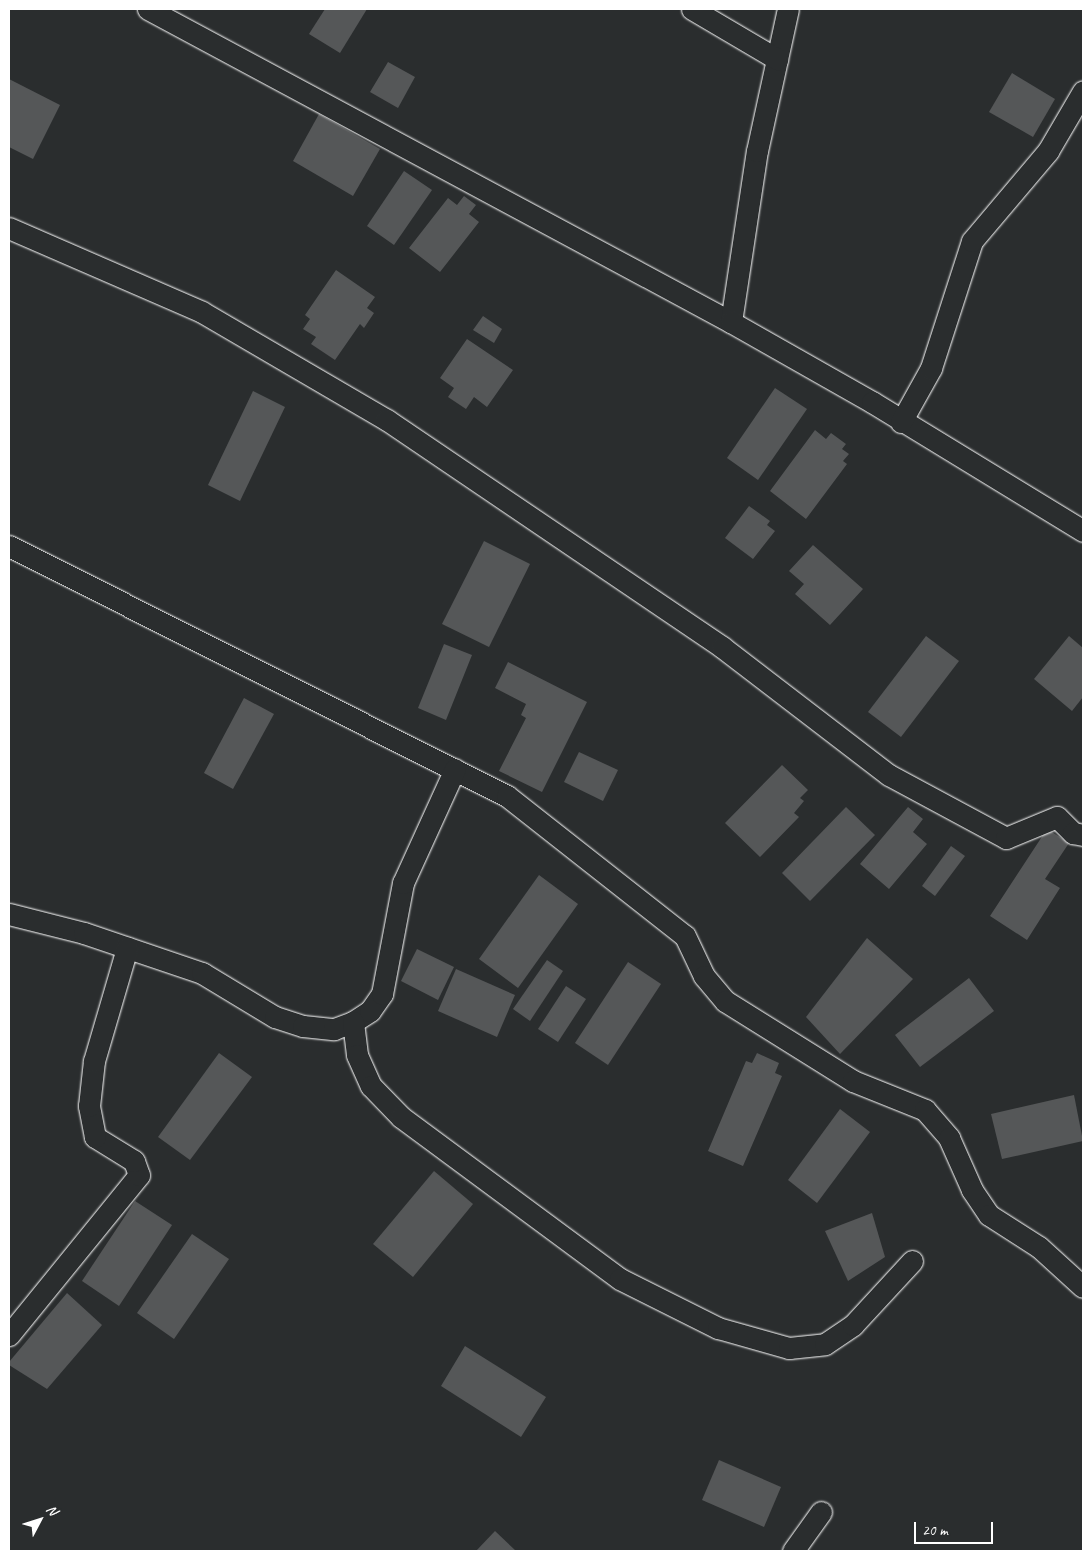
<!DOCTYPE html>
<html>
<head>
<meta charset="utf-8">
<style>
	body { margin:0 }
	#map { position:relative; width:1092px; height:1560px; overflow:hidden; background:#2a2d2e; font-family:Caveat,sans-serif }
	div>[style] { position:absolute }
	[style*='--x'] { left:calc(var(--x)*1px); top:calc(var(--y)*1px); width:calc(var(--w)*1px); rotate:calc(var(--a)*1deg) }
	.building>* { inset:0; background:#555758 }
	.roads { filter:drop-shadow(0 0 1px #fff) drop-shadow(0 0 1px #fff) }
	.minor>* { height:21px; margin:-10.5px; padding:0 10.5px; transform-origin:10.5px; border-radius:10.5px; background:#2a2d2e }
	span { translate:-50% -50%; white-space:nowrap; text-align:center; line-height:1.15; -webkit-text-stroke:4px #2a2d2e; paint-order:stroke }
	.frame { position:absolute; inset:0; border:10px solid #fff; pointer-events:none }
	.north { position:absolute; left:15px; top:1495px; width:50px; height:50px; -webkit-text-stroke:4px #2a2d2e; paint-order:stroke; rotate:50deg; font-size:14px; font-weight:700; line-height:20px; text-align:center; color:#fff }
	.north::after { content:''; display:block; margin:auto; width:18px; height:22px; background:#fff; clip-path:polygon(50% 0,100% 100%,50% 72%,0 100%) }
	.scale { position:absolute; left:914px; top:1522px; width:79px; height:22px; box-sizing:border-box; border:2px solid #fff; border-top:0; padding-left:6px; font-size:15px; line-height:18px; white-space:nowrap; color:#fff; -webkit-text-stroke:4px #2a2d2e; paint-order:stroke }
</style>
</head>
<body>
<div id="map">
	<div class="building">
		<i style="clip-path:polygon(325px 9px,367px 9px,340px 53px,309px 34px)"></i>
		<i style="clip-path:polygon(388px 62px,415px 77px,398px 108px,370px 92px)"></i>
		<i style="clip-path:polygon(1012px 73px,1055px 99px,1033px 137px,989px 112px)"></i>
		<i style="clip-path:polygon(9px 79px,60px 105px,33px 159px,9px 147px)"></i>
		<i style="clip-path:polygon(319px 114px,380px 149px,353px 196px,293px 161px)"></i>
		<i style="clip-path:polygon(404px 171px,432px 190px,394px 245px,367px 226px)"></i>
		<i style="clip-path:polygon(464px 196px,476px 205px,469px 214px,479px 222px,440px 272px,409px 248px,448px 198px,457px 205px)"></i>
		<i style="clip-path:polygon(336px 270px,375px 297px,367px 308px,374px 313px,364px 328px,360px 324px,335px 360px,311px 344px,316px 337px,303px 329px,310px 319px,305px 315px)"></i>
		<i style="clip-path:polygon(483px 316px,502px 329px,494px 343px,473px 330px)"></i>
		<i style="clip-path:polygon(467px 339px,513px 370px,487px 407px,474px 397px,466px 409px,448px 397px,454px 388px,440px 378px)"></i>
		<i style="clip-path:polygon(775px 388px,807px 409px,758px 480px,727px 458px)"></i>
		<i style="clip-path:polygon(253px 391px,285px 407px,240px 501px,208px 485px)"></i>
		<i style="clip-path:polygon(815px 430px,826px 439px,831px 433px,846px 444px,842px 449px,849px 454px,843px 461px,847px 464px,806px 519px,770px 491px)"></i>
		<i style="clip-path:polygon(749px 506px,770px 521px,767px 525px,775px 531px,753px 559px,725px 538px)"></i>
		<i style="clip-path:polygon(484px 541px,530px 564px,489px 647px,442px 624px)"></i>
		<i style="clip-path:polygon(813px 545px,863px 589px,830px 625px,795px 594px,804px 584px,789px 571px)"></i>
		<i style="clip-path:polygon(926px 636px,959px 661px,901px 737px,868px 712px)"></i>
		<i style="clip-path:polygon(1069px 636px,1083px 648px,1083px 697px,1072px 711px,1034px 679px)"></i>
		<i style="clip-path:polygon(444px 644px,472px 655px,446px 720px,418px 708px)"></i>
		<i style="clip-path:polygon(508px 662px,587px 702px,542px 792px,499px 771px,526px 718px,521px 715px,526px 704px,495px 688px)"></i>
		<i style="clip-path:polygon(244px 698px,274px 714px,233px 789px,204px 773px)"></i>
		<i style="clip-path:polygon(579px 752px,618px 770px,603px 801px,564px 782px)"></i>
		<i style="clip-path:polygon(782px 765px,808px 790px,800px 798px,804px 801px,794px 813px,799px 817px,760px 857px,725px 823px)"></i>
		<i style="clip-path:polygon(846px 807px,875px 835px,810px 901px,782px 873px)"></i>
		<i style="clip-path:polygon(908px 807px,923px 819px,913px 832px,927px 844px,889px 889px,860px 864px)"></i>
		<i style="clip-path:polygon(1047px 829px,1069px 843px,1045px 879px,1060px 888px,1027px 940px,990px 916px)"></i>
		<i style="clip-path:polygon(951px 846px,965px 856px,935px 896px,922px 886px)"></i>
		<i style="clip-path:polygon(539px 875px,578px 904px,518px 988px,479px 959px)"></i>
		<i style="clip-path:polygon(867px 938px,913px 979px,840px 1054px,806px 1017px)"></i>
		<i style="clip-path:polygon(417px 949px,454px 967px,438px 1000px,401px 981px)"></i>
		<i style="clip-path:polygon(547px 960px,563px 971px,530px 1021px,513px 1009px)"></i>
		<i style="clip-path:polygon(628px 962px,661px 984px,608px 1065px,575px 1043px)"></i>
		<i style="clip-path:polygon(456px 969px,515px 995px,497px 1037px,438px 1011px)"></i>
		<i style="clip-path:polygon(969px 978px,994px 1011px,920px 1067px,895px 1035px)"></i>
		<i style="clip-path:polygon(566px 986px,586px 999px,558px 1042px,538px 1029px)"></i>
		<i style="clip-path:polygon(219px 1053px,252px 1077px,190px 1160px,158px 1137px)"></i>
		<i style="clip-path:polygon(757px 1053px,779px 1063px,775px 1073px,782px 1076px,743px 1166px,708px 1151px,746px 1061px,752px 1063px)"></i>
		<i style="clip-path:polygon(1074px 1095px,1083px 1141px,1002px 1159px,991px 1114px)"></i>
		<i style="clip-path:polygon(840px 1109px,870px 1132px,817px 1203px,788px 1180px)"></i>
		<i style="clip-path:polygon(434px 1171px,473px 1204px,413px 1277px,373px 1244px)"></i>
		<i style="clip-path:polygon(135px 1201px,172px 1225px,119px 1306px,82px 1281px)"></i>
		<i style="clip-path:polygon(872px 1213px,885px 1257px,848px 1281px,825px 1231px)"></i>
		<i style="clip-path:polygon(192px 1234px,229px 1259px,174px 1339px,137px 1313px)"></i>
		<i style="clip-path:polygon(67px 1293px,102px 1325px,47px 1389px,9px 1365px,9px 1362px)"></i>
		<i style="clip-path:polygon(465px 1346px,546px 1397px,521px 1437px,441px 1386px)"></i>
		<i style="clip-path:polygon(719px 1460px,781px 1487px,764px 1527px,702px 1500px)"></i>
		<i style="clip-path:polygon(495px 1531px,516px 1551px,476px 1551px)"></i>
	</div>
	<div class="roads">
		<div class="minor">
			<i style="--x:148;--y:9;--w:662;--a:28.23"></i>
			<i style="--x:731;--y:322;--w:173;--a:-81.4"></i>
			<i style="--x:757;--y:151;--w:145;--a:-77.7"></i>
			<i style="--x:692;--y:9;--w:99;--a:30.5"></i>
			<i style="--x:9;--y:228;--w:210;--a:23.5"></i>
			<i style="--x:202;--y:312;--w:214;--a:30.3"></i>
			<i style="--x:387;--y:420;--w:405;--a:34.1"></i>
			<i style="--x:722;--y:647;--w:210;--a:37.5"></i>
			<i style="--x:889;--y:775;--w:133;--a:28.3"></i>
			<i style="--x:1006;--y:838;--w:55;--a:-22.4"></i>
			<i style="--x:1057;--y:817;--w:23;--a:45"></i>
			<i style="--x:1073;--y:833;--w:10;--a:11"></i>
			<i style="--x:731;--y:322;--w:162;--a:29.6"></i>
			<i style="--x:872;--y:402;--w:247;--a:31.4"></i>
			<i style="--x:901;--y:422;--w:62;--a:-60.9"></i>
			<i style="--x:931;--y:368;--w:133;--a:-72.1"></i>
			<i style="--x:972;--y:241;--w:118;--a:-49.8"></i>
			<i style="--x:1048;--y:151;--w:69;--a:-59.7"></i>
			<i style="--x:9;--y:546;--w:557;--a:26.66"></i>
			<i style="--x:507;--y:796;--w:226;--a:38.2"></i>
			<i style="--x:685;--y:936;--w:44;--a:64.6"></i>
			<i style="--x:704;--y:976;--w:33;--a:50"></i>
			<i style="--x:725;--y:1001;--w:151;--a:32"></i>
			<i style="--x:853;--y:1081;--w:78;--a:21.9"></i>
			<i style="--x:925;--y:1110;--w:37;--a:49"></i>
			<i style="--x:949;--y:1138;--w:57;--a:66.1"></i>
			<i style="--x:972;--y:1190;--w:30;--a:56"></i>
			<i style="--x:989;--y:1215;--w:59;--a:32.6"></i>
			<i style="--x:1039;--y:1247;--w:59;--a:42.3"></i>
			<i style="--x:9;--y:914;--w:77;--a:14.2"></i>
			<i style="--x:84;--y:933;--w:125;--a:18.7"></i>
			<i style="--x:202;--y:973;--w:85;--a:31.1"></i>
			<i style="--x:275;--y:1017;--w:29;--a:18"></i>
			<i style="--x:303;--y:1026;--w:31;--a:6"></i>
			<i style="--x:334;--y:1029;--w:20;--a:-20"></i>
			<i style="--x:353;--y:1022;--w:20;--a:-33"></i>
			<i style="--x:370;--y:1011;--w:21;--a:-55"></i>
			<i style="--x:382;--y:994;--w:113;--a:-79.3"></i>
			<i style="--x:403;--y:883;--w:125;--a:-65.5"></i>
			<i style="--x:353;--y:1022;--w:33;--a:83"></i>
			<i style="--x:357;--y:1055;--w:34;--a:66"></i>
			<i style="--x:371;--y:1086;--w:43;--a:45.9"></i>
			<i style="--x:401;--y:1117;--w:272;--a:36.5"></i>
			<i style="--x:620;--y:1279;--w:110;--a:26.6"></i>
			<i style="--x:718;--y:1328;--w:74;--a:15.7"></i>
			<i style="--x:789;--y:1348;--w:36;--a:-6"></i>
			<i style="--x:825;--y:1344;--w:34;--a:-34"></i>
			<i style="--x:853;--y:1325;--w:87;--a:-47.3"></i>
			<i style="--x:9;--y:1335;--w:206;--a:-50.9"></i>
			<i style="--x:139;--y:1175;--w:15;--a:-110"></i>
			<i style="--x:134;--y:1161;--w:46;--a:-148.4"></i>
			<i style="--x:95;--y:1137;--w:32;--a:-101"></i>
			<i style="--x:89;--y:1106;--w:45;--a:-83.7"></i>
			<i style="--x:94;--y:1061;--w:118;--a:-73.7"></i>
			<i style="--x:793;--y:1551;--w:48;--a:-54.3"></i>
		</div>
	</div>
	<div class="frame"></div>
	<div class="north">N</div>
	<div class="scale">20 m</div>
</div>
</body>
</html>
